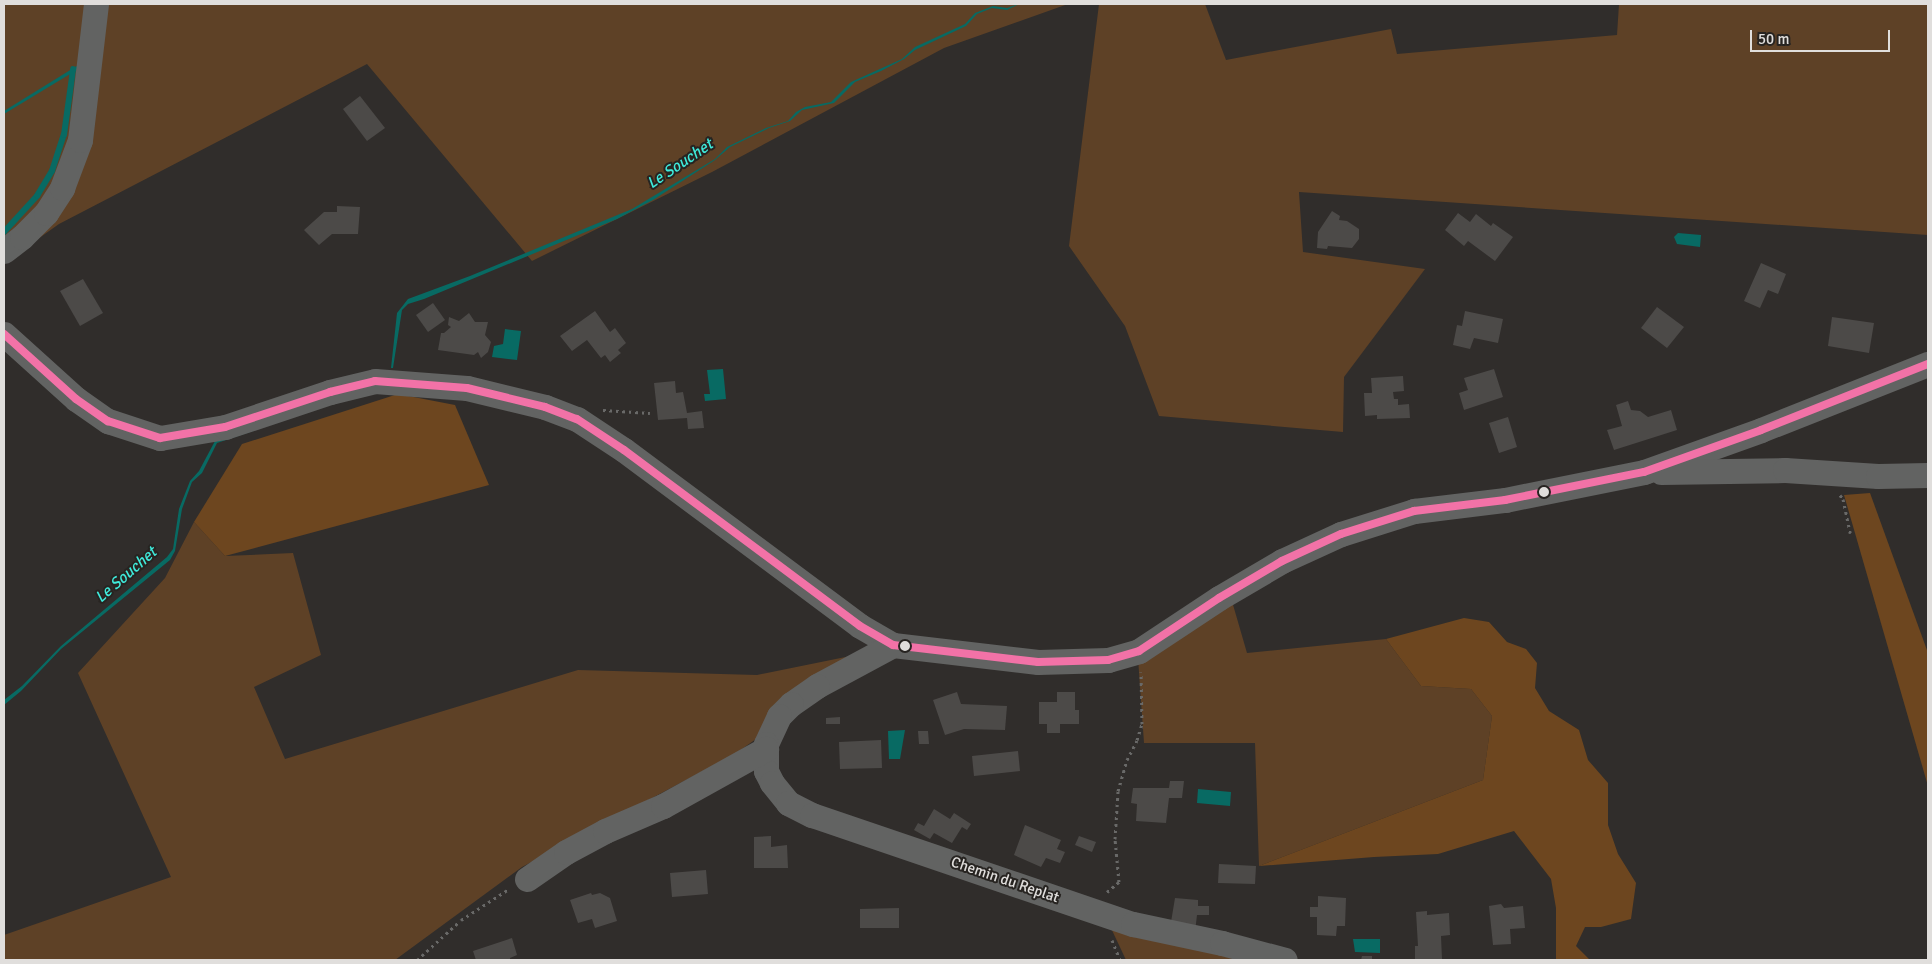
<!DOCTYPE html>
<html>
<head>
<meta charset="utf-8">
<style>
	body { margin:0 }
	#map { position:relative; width:1932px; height:964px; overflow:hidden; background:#302d2b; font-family:Signika,sans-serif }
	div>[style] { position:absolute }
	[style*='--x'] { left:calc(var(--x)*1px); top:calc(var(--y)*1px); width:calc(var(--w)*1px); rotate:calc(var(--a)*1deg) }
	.green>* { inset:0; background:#5e4126 }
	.forest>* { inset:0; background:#6d461f }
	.water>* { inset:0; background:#086a63 }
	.stream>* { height:5.5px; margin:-2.75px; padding:0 2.75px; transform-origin:2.75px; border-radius:2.75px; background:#086a63 }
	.building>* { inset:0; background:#4c4a48 }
	.path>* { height:3px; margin-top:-1.5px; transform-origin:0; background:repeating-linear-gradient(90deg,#696968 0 2.5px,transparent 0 6.5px) }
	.minor>* { height:25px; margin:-12.5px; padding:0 12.5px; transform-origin:12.5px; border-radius:12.5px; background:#626362 }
	.bus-1>* { height:8px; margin:-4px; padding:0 4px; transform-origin:4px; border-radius:4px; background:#f272a7 }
	.dots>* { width:14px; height:14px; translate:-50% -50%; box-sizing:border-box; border:2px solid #272421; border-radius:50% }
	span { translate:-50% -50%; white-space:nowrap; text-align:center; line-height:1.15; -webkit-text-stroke:4px #272421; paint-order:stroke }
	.street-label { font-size:15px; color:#e0dedc }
	.water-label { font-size:16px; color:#3feadb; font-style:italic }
	.frame { position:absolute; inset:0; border:5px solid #e0dedc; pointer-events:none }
	.scale { position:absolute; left:1750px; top:30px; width:140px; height:22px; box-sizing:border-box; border:2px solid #e0dedc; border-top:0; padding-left:6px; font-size:15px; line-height:18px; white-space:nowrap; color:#e0dedc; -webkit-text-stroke:4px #272421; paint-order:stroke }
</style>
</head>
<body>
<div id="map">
	<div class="green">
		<i style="clip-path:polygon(4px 4px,1068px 4px,944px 48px,712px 172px,532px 261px,367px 64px,59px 224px,4px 263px)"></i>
		<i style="clip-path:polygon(1099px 4px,1205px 4px,1226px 60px,1391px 29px,1397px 54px,1617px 35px,1619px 4px,1928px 4px,1928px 235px,1299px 192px,1303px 252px,1425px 269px,1344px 377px,1343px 432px,1159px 416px,1125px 326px,1069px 246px)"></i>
		<i style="clip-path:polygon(194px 522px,225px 556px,293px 553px,321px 655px,254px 687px,285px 759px,578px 670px,757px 675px,880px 650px,735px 754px,522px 867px,395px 960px,4px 960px,4px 935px,171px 877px,78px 673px,165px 578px)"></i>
		<i style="clip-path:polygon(1227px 584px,1247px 653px,1386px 639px,1421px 686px,1471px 689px,1492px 716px,1483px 780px,1259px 866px,1255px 743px,1144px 743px,1137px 644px)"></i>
		<i style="clip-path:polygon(1110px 926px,1239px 960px,1126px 960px)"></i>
	</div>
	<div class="forest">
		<i style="clip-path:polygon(398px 394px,455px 405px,489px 485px,225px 556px,194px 522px,242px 444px)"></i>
		<i style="clip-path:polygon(1870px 493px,1928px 653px,1928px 786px,1844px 495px)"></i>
		<i style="clip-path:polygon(1464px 618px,1489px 622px,1507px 642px,1526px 649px,1537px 663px,1535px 688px,1549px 711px,1579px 730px,1588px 760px,1608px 783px,1608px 825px,1618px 854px,1636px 883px,1631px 919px,1601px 927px,1585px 927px,1576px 946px,1590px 960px,1556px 960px,1556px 908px,1551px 879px,1514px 831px,1438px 854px,1374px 857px,1259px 866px,1483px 780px,1492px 716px,1471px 689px,1421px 686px,1386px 639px)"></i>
	</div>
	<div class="water">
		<i style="clip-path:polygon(1019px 4px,1007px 10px,992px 8px,977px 14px,966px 26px,915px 50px,904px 59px,881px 71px,855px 82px,834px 103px,802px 110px,790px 121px,769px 128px,730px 147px,715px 160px,653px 200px,617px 219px,424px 299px,408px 304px,402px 310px,393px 368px,391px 368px,397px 313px,408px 299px,470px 276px,632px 209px,715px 159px,727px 147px,766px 128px,788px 121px,796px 112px,805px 107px,831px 102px,851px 82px,902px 59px,915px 47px,965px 24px,975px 13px,993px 6px,1007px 8px)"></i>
		<i style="clip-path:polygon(80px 64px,80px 68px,4px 114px,4px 111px)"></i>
		<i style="clip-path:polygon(1678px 233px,1701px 235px,1700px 247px,1677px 244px,1674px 237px)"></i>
		<i style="clip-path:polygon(505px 329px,521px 331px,517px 360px,492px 357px,494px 346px,503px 344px)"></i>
		<i style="clip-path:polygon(723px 369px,726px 399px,705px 401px,704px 394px,710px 394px,707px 370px)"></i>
		<i style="clip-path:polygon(369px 392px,217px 443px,202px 473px,192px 482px,182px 509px,175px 551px,170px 560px,61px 649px,21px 691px,4px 705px,4px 700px,22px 686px,61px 646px,167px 557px,173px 549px,179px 509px,190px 481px,199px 471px,215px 441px)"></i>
		<i style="clip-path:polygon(905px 730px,900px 759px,889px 759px,888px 731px)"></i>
		<i style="clip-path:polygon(1198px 789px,1231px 792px,1230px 806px,1197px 803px)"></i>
		<i style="clip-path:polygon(1353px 939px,1380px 939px,1380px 953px,1355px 952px)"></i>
	</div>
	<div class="stream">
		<i style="--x:4;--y:232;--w:49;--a:-47.5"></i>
		<i style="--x:37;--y:196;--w:29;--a:-59"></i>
		<i style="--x:52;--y:171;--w:38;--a:-72"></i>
		<i style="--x:64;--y:135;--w:66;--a:-82.1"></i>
	</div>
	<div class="building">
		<i style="clip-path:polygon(360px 96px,385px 128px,367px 141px,343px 109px)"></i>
		<i style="clip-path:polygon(337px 206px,360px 207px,358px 234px,332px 234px,319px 245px,304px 230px,324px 212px,337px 212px)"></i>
		<i style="clip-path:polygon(1332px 211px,1340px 216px,1339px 220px,1347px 221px,1359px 229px,1359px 239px,1352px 248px,1328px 246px,1327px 249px,1317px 248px,1318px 232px)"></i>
		<i style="clip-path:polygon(1458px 213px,1470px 222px,1476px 214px,1491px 226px,1493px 223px,1513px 237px,1495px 261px,1468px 241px,1464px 246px,1445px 230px)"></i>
		<i style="clip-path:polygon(1761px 263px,1786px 274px,1778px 294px,1768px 290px,1760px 308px,1744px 301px)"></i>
		<i style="clip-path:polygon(83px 279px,103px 313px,80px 326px,60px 291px)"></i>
		<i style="clip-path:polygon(433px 303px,445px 320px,428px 332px,416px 315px)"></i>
		<i style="clip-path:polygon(1657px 307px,1684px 327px,1667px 348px,1641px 328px)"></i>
		<i style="clip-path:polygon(595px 311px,610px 332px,615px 328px,626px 343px,618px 350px,621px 353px,610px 362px,605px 355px,601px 358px,587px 340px,572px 351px,560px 336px)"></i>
		<i style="clip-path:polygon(1465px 311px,1503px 319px,1498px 343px,1474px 338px,1470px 349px,1453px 345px,1457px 325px,1462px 326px)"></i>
		<i style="clip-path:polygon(469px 313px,475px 322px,488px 322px,485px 335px,491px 342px,488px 352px,481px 358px,478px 352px,474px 355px,438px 350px,441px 333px,444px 333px,451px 327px,448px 325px,449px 317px,459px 321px)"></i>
		<i style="clip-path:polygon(1832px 317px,1874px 323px,1869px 353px,1828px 346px)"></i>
		<i style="clip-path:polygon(1494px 369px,1503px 397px,1464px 410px,1459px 393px,1468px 390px,1464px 378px)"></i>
		<i style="clip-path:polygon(1403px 376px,1404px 391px,1393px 392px,1394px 399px,1398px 399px,1398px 405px,1409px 404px,1410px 418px,1377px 419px,1377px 415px,1365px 416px,1364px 393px,1372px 393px,1371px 378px)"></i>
		<i style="clip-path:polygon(675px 381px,676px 393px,683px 392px,687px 413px,702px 411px,704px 428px,688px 429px,687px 418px,658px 420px,654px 383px)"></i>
		<i style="clip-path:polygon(1628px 401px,1631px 410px,1640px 411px,1648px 417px,1671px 410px,1677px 430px,1614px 450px,1607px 430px,1622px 426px,1616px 405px)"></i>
		<i style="clip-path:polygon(1508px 417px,1517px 447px,1499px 453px,1489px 423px)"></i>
		<i style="clip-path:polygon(957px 692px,961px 704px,1007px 706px,1005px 730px,964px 729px,945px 735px,933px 700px)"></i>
		<i style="clip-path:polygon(1057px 692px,1075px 692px,1075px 710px,1079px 710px,1079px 724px,1060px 724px,1060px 733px,1047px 733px,1047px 724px,1039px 724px,1039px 702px,1057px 702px)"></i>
		<i style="clip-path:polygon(840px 717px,840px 724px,826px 724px,826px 718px)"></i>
		<i style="clip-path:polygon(918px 731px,928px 731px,929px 744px,919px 744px)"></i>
		<i style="clip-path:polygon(881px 740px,882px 768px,840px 769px,839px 742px)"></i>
		<i style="clip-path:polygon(1018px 751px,1020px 771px,974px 776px,972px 756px)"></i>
		<i style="clip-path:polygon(1170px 781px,1184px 781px,1182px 798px,1169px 798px,1166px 823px,1136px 821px,1137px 804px,1131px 803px,1133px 788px,1169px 788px)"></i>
		<i style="clip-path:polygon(934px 809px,950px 819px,954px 813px,971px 824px,967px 830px,962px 827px,952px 843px,934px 833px,930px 839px,914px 830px,918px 823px,924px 826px)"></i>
		<i style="clip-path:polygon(1025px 825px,1061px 840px,1057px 849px,1065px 852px,1060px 863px,1046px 858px,1041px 867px,1014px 855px)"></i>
		<i style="clip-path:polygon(771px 836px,771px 847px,787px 845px,788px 868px,754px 868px,754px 837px)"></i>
		<i style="clip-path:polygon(1079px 836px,1096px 842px,1092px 852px,1075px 845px)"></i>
		<i style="clip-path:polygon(1219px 864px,1256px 866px,1255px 884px,1218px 883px)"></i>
		<i style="clip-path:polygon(706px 870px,708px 894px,672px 897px,670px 873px)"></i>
		<i style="clip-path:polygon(591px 893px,592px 895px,600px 893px,610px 898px,617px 921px,595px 928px,592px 919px,578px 923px,570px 900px)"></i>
		<i style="clip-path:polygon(1318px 896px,1346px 898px,1345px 926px,1337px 926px,1336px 936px,1317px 935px,1317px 917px,1310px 917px,1310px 907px,1318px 907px)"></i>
		<i style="clip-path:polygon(1175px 898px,1198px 900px,1198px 906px,1209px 906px,1209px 915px,1197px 915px,1195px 932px,1170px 928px)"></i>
		<i style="clip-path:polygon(1501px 904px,1504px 908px,1523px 906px,1525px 928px,1510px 929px,1511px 944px,1493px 945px,1489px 906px)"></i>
		<i style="clip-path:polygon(899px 908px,899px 928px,860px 928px,860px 909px)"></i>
		<i style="clip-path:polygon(1427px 911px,1427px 915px,1449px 913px,1450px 935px,1441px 936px,1442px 959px,1415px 960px,1415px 946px,1418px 946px,1416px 912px)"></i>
		<i style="clip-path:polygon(512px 938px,517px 955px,510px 958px,510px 960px,476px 960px,473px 951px)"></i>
		<i style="clip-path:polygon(1362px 956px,1372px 956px,1372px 960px,1361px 960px)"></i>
	</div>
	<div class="path">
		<i style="--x:603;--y:410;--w:47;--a:3.7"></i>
		<i style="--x:1840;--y:495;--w:5;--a:53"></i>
		<i style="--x:1843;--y:499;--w:35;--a:78"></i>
		<i style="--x:1107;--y:892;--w:16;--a:-40"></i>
		<i style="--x:1119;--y:882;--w:43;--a:-95.3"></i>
		<i style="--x:1115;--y:839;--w:48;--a:-86.4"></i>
		<i style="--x:1118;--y:791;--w:32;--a:-74"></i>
		<i style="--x:1127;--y:760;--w:22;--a:-63"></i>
		<i style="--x:1137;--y:740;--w:17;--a:-73"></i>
		<i style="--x:1142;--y:724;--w:52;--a:-91.1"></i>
		<i style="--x:1112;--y:940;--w:22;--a:68"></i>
		<i style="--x:417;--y:960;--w:59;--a:-42.3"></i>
		<i style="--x:461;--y:920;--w:57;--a:-32.9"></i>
	</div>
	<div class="minor">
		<i style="--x:4;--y:251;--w:23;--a:-38"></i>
		<i style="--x:22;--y:237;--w:34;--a:-45"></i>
		<i style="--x:46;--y:213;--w:30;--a:-57"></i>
		<i style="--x:62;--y:188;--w:51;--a:-69.4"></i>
		<i style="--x:80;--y:140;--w:137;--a:-83.3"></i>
		<i style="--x:4;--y:334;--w:97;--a:42.1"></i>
		<i style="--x:76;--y:399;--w:39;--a:35"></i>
		<i style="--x:108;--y:421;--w:55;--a:18.1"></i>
		<i style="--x:160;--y:438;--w:66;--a:-9.6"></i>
		<i style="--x:225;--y:427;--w:111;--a:-18.4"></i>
		<i style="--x:330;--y:392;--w:46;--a:-13.7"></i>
		<i style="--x:375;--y:381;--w:92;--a:4.4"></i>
		<i style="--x:467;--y:388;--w:80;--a:13.7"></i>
		<i style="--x:545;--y:407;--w:34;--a:21"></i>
		<i style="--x:577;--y:419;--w:56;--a:33.4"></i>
		<i style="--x:624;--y:450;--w:294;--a:36.7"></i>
		<i style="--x:860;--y:626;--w:38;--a:30"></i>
		<i style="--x:893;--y:645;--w:146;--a:6.7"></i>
		<i style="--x:1038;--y:662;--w:70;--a:-1.6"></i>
		<i style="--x:1108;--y:660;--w:32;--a:-16"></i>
		<i style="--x:1139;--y:651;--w:96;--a:-33.5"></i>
		<i style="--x:1219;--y:598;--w:73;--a:-30.4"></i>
		<i style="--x:1282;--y:561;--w:65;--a:-24.6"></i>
		<i style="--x:1341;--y:534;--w:77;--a:-17.5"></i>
		<i style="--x:1414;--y:511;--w:92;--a:-6.9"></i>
		<i style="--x:1505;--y:500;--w:142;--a:-11.4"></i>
		<i style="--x:1644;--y:472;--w:124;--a:-19.7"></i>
		<i style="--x:1761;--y:430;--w:180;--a:-21.6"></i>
		<i style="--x:1661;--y:472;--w:124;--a:-0.9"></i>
		<i style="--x:1785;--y:470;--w:93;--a:3.7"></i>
		<i style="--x:1878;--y:476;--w:50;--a:-1.1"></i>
		<i style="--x:893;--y:645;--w:86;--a:151.7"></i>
		<i style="--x:817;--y:686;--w:32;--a:145"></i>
		<i style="--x:791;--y:704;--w:17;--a:135"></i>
		<i style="--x:779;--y:716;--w:31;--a:115"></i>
		<i style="--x:766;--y:744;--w:27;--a:90"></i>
		<i style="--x:766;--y:771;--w:13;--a:63"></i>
		<i style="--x:772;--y:783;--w:26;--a:51"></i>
		<i style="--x:788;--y:803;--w:27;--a:27"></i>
		<i style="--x:812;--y:815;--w:339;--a:18.8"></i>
		<i style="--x:1133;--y:924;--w:91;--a:12.1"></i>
		<i style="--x:1222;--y:943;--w:65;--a:15.1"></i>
		<i style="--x:527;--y:879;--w:47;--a:-34.7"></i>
		<i style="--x:566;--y:852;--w:44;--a:-28.3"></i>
		<i style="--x:605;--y:831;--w:63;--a:-23.3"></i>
		<i style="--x:663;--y:806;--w:118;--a:-29"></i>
	</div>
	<div class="bus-1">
		<i style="--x:4;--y:334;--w:97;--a:42.1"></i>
		<i style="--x:76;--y:399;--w:39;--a:35"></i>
		<i style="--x:108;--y:421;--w:55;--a:18.1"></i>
		<i style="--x:160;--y:438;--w:66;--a:-9.6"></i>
		<i style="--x:225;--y:427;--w:111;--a:-18.4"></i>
		<i style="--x:330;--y:392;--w:46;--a:-13.7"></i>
		<i style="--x:375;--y:381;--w:92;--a:4.4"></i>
		<i style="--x:467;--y:388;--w:80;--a:13.7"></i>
		<i style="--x:545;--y:407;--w:34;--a:21"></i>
		<i style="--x:577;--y:419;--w:56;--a:33.4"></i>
		<i style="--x:624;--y:450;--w:294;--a:36.7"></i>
		<i style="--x:860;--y:626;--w:38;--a:30"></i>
		<i style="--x:893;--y:645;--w:146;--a:6.7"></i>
		<i style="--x:1038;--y:662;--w:70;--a:-1.6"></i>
		<i style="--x:1108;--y:660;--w:32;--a:-16"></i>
		<i style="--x:1139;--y:651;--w:96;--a:-33.5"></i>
		<i style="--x:1219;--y:598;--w:73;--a:-30.4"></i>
		<i style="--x:1282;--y:561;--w:65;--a:-24.6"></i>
		<i style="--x:1341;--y:534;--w:77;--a:-17.5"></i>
		<i style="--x:1414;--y:511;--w:92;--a:-6.9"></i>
		<i style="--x:1505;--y:500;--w:142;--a:-11.4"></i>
		<i style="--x:1644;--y:472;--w:124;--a:-19.7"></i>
		<i style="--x:1761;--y:430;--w:180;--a:-21.6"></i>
	</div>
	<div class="dots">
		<i style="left:1544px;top:492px;background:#e0dedc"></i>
		<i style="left:905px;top:646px;background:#e0dedc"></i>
	</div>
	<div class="street-label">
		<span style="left:1005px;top:880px;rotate:19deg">Chemin du Replat</span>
	</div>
	<div class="water-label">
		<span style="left:680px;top:164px;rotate:-34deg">Le Souchet</span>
		<span style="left:126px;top:575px;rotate:-41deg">Le Souchet</span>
	</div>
	<div class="frame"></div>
	<div class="scale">50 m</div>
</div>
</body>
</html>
